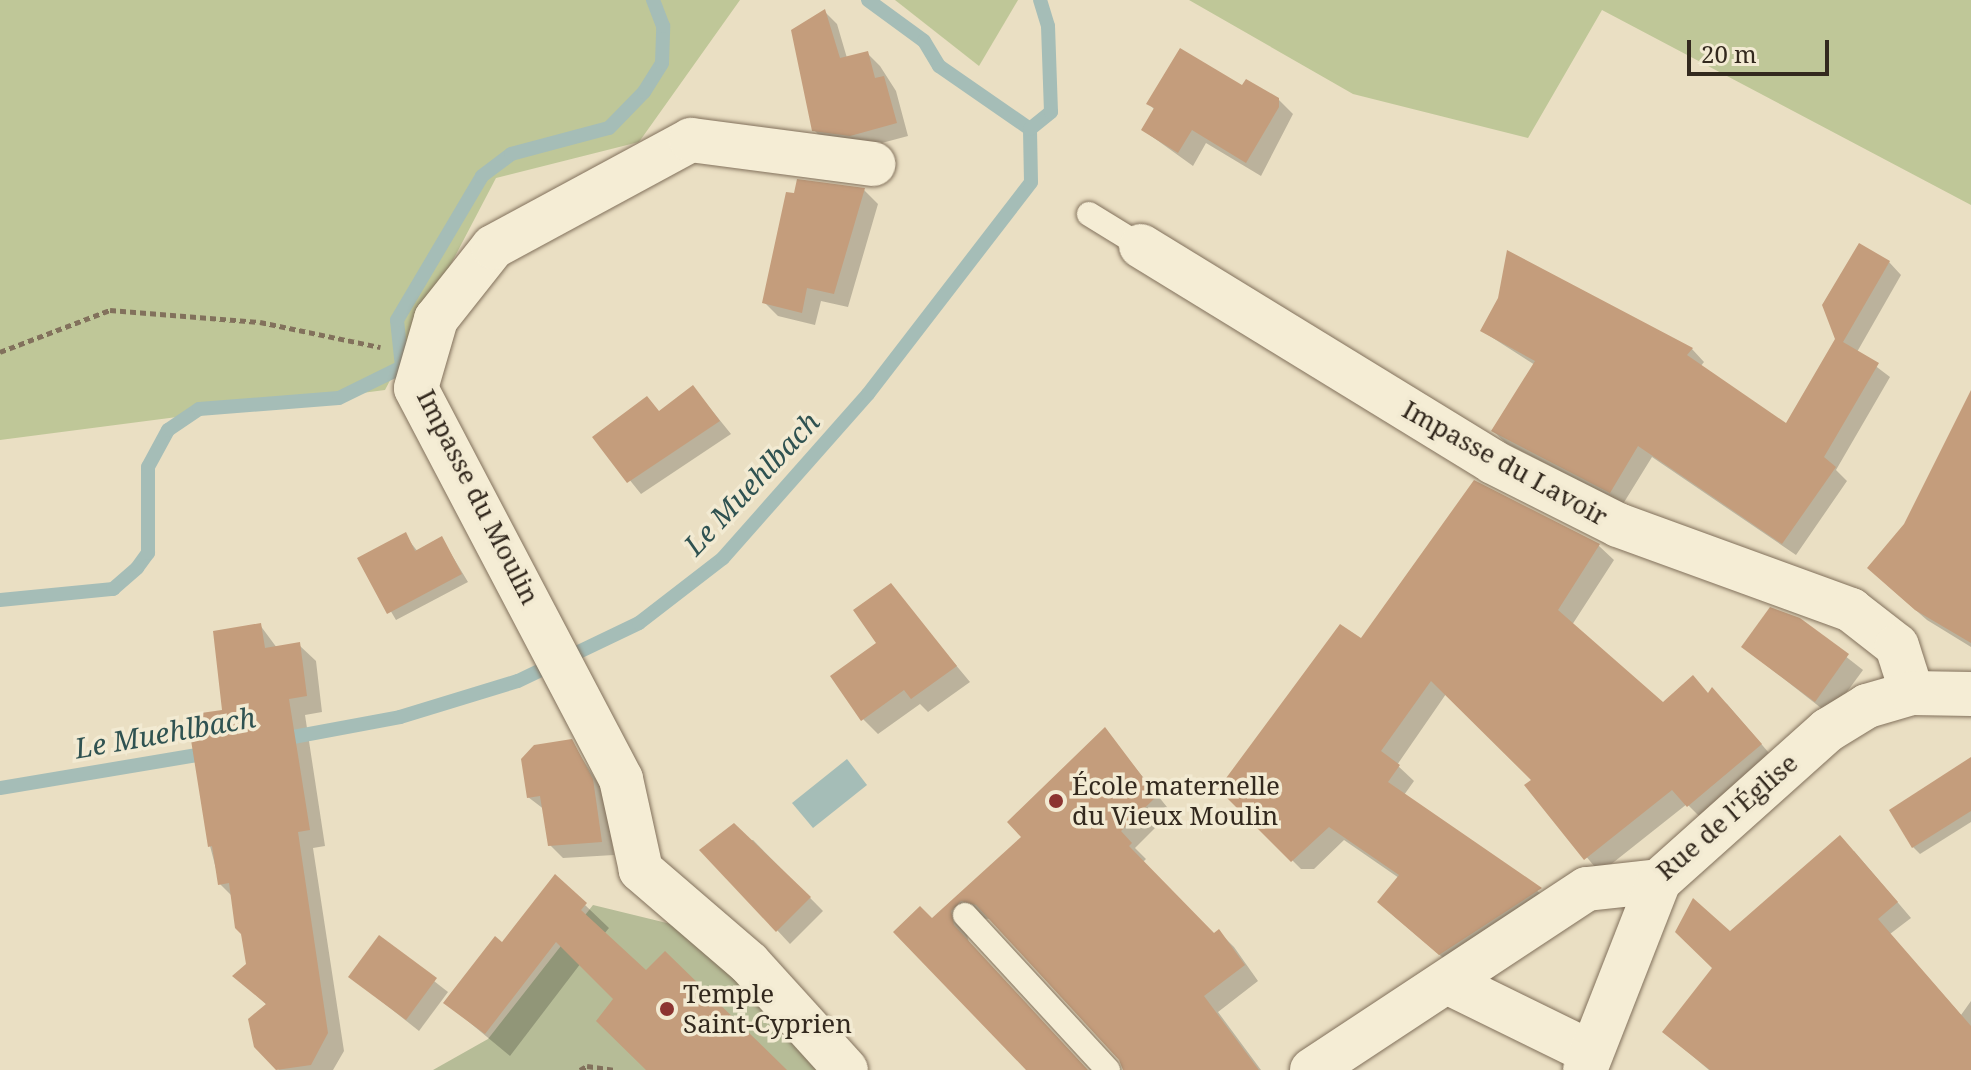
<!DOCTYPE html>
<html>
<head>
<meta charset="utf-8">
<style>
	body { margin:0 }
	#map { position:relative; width:1971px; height:1070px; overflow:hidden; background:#eadfc3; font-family:"Noto Serif",serif }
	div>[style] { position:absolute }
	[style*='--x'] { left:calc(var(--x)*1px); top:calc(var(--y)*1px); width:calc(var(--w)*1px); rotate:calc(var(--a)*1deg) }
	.green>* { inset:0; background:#bfc798 }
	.cemetery>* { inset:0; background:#b6bc97 }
	.water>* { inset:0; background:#a5bdb7 }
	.shadow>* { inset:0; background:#0003 }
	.stream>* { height:14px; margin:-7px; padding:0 7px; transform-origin:7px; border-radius:7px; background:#a5bdb7 }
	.building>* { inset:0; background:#c49d7c }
	.path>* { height:5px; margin-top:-2.5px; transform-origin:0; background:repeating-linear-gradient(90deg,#82715c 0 6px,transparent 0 10px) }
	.roads { filter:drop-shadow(0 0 2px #82715c) drop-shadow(0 0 2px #82715c) }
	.lane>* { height:24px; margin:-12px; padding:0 12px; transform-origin:12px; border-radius:12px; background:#f5edd5 }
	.street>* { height:44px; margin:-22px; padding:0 22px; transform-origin:22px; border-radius:22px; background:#f5edd5 }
	.dots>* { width:22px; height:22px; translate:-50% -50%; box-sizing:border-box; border:4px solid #f2ead2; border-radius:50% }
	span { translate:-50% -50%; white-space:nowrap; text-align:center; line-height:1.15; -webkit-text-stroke:7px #f2ead2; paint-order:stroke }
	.street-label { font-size:26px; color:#33291e }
	.poi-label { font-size:26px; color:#33291e }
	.left { translate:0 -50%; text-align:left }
	.water-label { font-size:28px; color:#2f5251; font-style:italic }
	.scale { position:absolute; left:1687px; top:40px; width:142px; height:36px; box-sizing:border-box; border:4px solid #33291e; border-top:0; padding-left:10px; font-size:24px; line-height:28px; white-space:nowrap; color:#33291e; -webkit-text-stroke:6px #f2ead2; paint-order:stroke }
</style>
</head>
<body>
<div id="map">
	<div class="green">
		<i style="clip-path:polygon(0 0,740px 0,639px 142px,496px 178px,385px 390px,0 440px)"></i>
		<i style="clip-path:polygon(895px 0,1018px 0,979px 66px)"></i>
		<i style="clip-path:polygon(1189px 0,1971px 0,1971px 205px,1602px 10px,1528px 138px,1353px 94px)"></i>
	</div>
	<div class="cemetery">
		<i style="clip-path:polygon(593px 905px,675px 925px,711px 947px,828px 1070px,433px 1070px,488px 1039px)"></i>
	</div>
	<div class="water">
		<i style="clip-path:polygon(847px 759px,867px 785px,813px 828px,792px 803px)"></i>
	</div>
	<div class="shadow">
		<i style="clip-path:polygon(825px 12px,837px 24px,847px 58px,867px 53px,880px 66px,896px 91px,908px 136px,863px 148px,827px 143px,814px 130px)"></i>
		<i style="clip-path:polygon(1243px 88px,1278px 99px,1293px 114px,1261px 176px,1206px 143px,1193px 166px,1143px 130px,1155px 110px,1149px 104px)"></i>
		<i style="clip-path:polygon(864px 190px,878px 204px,848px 307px,821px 301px,815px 325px,778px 316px,764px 302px)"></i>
		<i style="clip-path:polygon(1508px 253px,1692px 349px,1704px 362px,1700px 367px,1786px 426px,1889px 262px,1901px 275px,1857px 352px,1890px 377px,1836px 470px,1847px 481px,1796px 555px,1652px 457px,1623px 504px,1506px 443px,1493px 431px,1535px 365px,1482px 331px,1500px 299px)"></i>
		<i style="clip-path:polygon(693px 387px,731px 434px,641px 494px,595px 437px,660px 412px)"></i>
		<i style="clip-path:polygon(1971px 396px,1971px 647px,1927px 620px,1887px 585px,1906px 525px)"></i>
		<i style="clip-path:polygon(1474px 482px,1599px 546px,1614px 560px,1572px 625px,1663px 705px,1710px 694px,1727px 704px,1775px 760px,1703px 820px,1687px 804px,1600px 873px,1527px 786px,1534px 781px,1446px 694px,1397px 765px,1414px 781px,1404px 795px,1555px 904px,1455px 968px,1394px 916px,1399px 878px,1344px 840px,1314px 869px,1301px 869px,1221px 789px,1361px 641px)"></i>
		<i style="clip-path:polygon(405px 535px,418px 552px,442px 539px,468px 582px,396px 620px,360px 559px)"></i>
		<i style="clip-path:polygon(890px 586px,970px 682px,928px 712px,920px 704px,878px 734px,863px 719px)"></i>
		<i style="clip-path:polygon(1799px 620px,1863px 670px,1830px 715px,1743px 647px)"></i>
		<i style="clip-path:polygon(260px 625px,277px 648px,299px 645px,316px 661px,322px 712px,305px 715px,325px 846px,313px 848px,344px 1051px,333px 1070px,279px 1070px,255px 1046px,267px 1005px,235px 976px,248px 965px,234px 898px,220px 884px,210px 846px,224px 712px)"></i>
		<i style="clip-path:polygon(1105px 730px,1171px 812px,1135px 848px,1146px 859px,1142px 863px,1214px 935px,1219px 932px,1234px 947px,1258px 981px,1218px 1012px,1261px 1070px,1124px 1070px,1121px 1059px,992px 919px,971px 918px,965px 927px,969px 943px,1086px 1070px,1029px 1070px,932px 921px,1024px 837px)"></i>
		<i style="clip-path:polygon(571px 741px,605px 794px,614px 855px,563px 858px,550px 845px,545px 810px,528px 797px)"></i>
		<i style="clip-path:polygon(1971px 760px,1971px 822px,1920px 854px,1913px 847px)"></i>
		<i style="clip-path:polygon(753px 840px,823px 911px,790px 944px,702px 850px)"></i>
		<i style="clip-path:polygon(1854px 851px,1911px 918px,1890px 934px,1961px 1015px,1971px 1001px,1971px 1070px,1709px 1070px,1664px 1032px,1715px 968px,1730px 934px)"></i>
		<i style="clip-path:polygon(585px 905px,609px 928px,604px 934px,646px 972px,784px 1070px,648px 1070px,616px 999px,581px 963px,510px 1056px,446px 1003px,502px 945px)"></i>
		<i style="clip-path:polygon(379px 938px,448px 992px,419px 1031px,351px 977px)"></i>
	</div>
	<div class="stream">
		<i style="--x:868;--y:0;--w:69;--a:36.2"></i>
		<i style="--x:924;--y:41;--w:29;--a:59"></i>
		<i style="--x:939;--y:66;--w:111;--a:34.7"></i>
		<i style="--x:0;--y:600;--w:114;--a:-5.6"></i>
		<i style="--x:113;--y:589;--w:32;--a:-41"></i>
		<i style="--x:137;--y:568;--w:19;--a:-54"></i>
		<i style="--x:148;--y:553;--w:86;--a:-90"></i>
		<i style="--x:148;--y:467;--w:42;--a:-61.6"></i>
		<i style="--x:168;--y:430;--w:37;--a:-34"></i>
		<i style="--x:199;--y:409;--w:140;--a:-4.5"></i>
		<i style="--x:339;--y:398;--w:70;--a:-26.2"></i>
		<i style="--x:402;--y:367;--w:47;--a:-96.1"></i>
		<i style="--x:397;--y:320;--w:167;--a:-59.4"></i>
		<i style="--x:482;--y:176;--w:36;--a:-37"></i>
		<i style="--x:511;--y:154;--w:101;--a:-14.9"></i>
		<i style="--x:609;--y:128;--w:50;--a:-45.8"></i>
		<i style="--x:644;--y:92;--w:34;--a:-58"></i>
		<i style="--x:662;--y:63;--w:37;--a:-88"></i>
		<i style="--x:663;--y:26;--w:28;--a:-111"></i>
		<i style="--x:277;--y:740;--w:125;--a:-10.6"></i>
		<i style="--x:400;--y:717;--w:123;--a:-17"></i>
		<i style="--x:518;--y:681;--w:134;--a:-25.6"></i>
		<i style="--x:639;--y:623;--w:106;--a:-37.7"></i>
		<i style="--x:723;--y:558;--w:219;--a:-48.5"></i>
		<i style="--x:868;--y:394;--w:267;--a:-52.4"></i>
		<i style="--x:1031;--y:182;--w:53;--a:-91.1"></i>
		<i style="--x:1030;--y:129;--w:27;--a:-39"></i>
		<i style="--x:1051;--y:112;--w:86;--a:-92"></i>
		<i style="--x:1048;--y:26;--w:27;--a:-107"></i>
		<i style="--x:0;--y:788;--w:212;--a:-9.5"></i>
	</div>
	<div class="building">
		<i style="clip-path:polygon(825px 9px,840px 58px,868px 51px,875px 78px,884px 76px,897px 123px,850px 136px,812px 131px,791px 30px)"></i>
		<i style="clip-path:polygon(1180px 48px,1242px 85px,1246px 79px,1279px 98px,1279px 107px,1246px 163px,1192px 130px,1178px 153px,1141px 130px,1154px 108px,1146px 104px)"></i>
		<i style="clip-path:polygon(797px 179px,865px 188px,834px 294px,807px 288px,802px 313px,762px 303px,786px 192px,794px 193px)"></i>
		<i style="clip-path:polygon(1859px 243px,1890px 261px,1843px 342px,1879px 363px,1824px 457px,1836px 467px,1782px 544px,1638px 446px,1610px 493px,1491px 431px,1535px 361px,1480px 331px,1498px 298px,1507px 250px,1693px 348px,1687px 355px,1786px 423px,1835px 339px,1822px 305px)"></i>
		<i style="clip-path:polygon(693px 385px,720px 421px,627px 483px,592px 437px,647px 396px,659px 411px)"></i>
		<i style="clip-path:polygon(1971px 390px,1971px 643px,1915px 610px,1867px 568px,1904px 524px)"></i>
		<i style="clip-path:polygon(1474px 480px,1600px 544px,1558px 610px,1663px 702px,1693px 675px,1708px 693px,1712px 687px,1762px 744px,1687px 807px,1672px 790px,1584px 860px,1524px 785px,1531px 780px,1431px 681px,1381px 751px,1400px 765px,1388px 782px,1542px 888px,1439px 955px,1377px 902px,1399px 875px,1329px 827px,1291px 862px,1218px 789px,1340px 624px,1361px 638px)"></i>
		<i style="clip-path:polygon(406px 532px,415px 551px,442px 536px,462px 574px,387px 614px,357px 558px)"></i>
		<i style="clip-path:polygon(891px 583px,957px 666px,911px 699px,904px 690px,861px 721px,830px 676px,876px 643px,853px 610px)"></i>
		<i style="clip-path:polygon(1770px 607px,1800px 618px,1849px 654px,1815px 702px,1741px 647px)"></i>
		<i style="clip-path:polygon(261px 623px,265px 648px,300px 642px,307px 696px,289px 699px,310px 830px,298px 832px,328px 1033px,311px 1065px,276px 1070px,254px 1047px,248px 1019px,266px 1004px,232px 976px,246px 964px,241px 934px,235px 928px,229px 883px,218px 885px,212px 846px,208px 847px,187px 715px,222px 710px,213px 631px)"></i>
		<i style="clip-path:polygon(1105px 727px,1157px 796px,1121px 831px,1132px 843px,1129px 846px,1214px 933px,1219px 929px,1245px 965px,1204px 996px,1259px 1070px,1123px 1070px,1119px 1060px,976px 905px,961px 901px,951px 911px,954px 925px,1088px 1070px,1026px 1070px,893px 932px,920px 906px,932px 918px,1021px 837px,1007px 822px)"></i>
		<i style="clip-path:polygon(572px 739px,593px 779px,602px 842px,548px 846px,540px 796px,527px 798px,521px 759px,534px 745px)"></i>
		<i style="clip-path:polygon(1971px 757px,1971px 811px,1912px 848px,1889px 810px)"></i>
		<i style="clip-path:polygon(734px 823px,811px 897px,776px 932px,699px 850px)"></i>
		<i style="clip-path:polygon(1840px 835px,1898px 902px,1878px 919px,1971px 1026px,1971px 1070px,1710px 1070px,1662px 1032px,1712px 968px,1675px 932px,1693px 898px,1730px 931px)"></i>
		<i style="clip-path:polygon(555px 874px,587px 903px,581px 910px,646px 970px,665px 951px,787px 1070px,646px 1070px,596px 1021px,613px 999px,556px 942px,485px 1034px,443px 1003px,495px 936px,502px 942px)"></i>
		<i style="clip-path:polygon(379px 935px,437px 978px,406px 1020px,348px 977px)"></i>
	</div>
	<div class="path">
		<i style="--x:0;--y:352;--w:118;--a:-20.9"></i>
		<i style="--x:110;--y:310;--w:150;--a:4.6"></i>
		<i style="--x:260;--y:322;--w:123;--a:11.8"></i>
		<i style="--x:580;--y:1070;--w:8;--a:-30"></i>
		<i style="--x:587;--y:1066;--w:30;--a:8"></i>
	</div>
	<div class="roads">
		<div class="lane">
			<i style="--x:1089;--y:214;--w:61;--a:31.6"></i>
			<i style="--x:965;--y:915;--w:211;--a:47.3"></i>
		</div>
		<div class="street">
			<i style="--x:1141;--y:246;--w:413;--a:31.5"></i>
			<i style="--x:1493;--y:462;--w:140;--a:26.7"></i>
			<i style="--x:1618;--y:525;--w:248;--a:20"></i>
			<i style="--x:1851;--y:610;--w:58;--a:38"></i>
			<i style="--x:1897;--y:646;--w:49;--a:72.3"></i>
			<i style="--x:1447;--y:982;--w:159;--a:26.1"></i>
			<i style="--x:846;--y:1070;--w:144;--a:-132.2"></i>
			<i style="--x:749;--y:963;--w:143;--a:-139.3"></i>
			<i style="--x:641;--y:870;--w:93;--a:-102.4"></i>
			<i style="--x:621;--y:779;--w:441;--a:-117.7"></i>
			<i style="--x:416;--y:388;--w:72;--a:-73.8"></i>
			<i style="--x:436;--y:319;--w:92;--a:-51.6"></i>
			<i style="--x:493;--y:247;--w:225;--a:-28.4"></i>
			<i style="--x:691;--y:140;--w:184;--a:7.5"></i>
			<i style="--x:1312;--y:1070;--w:329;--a:-33.4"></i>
			<i style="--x:1587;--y:889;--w:72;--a:-6.3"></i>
			<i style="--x:1659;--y:881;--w:227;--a:-41.8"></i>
			<i style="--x:1828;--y:730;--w:46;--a:-31.6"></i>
			<i style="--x:1867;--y:706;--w:47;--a:-16.1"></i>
			<i style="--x:1912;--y:693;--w:59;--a:1"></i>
			<i style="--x:1585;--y:1070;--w:203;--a:-68.6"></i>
		</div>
	</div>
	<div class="dots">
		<i style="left:1056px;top:801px;background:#8c3431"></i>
		<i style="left:667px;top:1009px;background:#8c3431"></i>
	</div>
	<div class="street-label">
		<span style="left:1505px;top:463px;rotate:29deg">Impasse du Lavoir</span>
		<span style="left:478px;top:497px;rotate:63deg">Impasse du Moulin</span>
		<span style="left:1727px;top:817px;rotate:-41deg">Rue de l'Église</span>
	</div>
	<div class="poi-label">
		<span class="left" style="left:1072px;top:801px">École maternelle<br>du Vieux Moulin</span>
		<span class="left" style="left:683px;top:1009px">Temple<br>Saint-Cyprien</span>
	</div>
	<div class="water-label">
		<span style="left:751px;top:483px;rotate:-47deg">Le Muehlbach</span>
		<span style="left:165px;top:732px;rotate:-10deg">Le Muehlbach</span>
	</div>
	<div class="scale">20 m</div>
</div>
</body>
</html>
